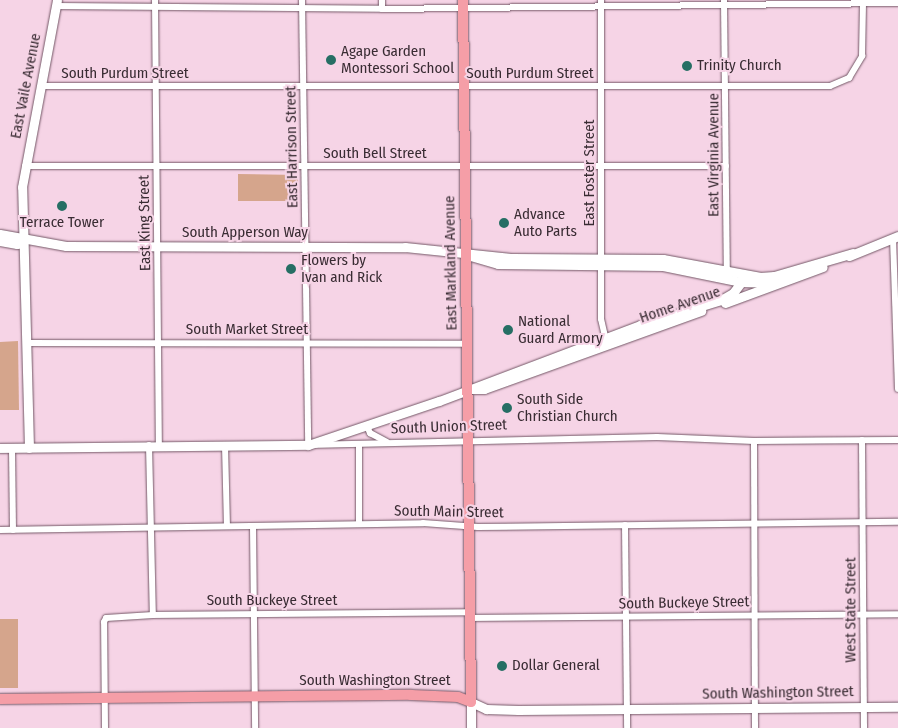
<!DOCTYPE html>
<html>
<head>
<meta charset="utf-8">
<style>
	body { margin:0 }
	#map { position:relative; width:898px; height:728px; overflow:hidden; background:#f6d4e6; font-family:"Fira Sans Condensed",sans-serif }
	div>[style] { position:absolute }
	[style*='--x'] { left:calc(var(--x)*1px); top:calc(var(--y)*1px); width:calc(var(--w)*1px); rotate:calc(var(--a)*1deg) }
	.green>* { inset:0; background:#d5a58c }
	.roads { filter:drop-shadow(0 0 1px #745867) drop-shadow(0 0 1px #745867) }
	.street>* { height:6px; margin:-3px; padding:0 3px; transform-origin:3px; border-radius:3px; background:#fff }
	.secondary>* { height:9px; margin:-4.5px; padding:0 4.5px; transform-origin:4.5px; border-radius:4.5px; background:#fff }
	.primary>* { height:10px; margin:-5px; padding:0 5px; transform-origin:5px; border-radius:5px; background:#f59ea7 }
	.dots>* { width:14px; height:14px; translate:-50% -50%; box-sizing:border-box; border:2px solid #f6d4e6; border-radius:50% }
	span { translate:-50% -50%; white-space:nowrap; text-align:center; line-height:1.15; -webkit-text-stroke:4px #f6d4e6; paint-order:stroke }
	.poi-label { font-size:15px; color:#392c33 }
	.left { translate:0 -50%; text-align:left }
	.street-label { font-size:15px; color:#392c33 }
</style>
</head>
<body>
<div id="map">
	<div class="green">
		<i style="clip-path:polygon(238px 174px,298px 175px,298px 201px,238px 201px)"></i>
		<i style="clip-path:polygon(18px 341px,19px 410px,0 410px,0 342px)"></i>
		<i style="clip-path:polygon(0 619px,18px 619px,18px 688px,0 688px)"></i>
	</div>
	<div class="roads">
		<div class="street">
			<i style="--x:155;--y:0;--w:445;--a:89.5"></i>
			<i style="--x:302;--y:0;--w:445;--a:89.2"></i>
			<i style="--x:308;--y:445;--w:349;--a:-1.3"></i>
			<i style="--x:657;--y:437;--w:97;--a:2.4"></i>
			<i style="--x:754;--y:441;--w:144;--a:-0.4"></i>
			<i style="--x:382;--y:0;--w:9;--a:90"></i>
			<i style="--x:601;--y:0;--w:319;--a:90"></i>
			<i style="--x:601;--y:319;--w:23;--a:77"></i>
			<i style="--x:724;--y:0;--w:273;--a:89.4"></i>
			<i style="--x:56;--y:6;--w:326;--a:0.5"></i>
			<i style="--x:382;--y:9;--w:516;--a:-0.67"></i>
			<i style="--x:41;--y:86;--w:789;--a:0"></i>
			<i style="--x:830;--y:86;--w:21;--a:-23"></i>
			<i style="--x:849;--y:78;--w:26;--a:-59"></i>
			<i style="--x:862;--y:56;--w:52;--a:-88.9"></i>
			<i style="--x:25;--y:166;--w:701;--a:0"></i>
			<i style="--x:893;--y:238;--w:151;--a:88.1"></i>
			<i style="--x:26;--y:343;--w:441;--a:0.1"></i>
			<i style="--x:367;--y:426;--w:8;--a:67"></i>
			<i style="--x:370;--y:433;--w:19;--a:28"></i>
			<i style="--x:862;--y:440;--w:288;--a:89.6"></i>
			<i style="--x:754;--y:441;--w:287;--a:89.8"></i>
			<i style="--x:149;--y:445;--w:170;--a:88.7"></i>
			<i style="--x:225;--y:445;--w:81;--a:88.6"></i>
			<i style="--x:359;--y:445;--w:79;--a:90"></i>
			<i style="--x:12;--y:448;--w:82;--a:89.3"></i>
			<i style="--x:625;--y:525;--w:203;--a:89.4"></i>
			<i style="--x:253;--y:526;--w:202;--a:89.4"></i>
			<i style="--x:0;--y:530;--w:423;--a:-0.9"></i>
			<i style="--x:423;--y:523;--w:55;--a:4.2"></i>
			<i style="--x:478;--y:527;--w:420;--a:-0.7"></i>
			<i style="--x:470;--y:618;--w:428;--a:-0.5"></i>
			<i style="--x:105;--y:728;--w:106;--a:-90.5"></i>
			<i style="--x:104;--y:622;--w:4;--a:-63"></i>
			<i style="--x:106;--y:618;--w:47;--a:-3.7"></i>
			<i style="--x:153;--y:615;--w:317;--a:-0.5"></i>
		</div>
		<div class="secondary">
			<i style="--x:0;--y:234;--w:67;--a:10.3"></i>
			<i style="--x:66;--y:246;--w:339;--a:0.2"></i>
			<i style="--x:405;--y:247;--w:108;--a:5.9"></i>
			<i style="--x:512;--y:258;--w:151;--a:0.4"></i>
			<i style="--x:663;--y:259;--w:99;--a:10.5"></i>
			<i style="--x:760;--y:277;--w:14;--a:-4"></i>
			<i style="--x:774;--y:276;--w:82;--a:-16.2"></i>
			<i style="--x:0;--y:241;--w:17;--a:10"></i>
			<i style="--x:17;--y:244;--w:8;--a:-23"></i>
			<i style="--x:467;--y:255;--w:32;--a:16"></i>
			<i style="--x:498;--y:264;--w:165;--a:0.7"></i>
			<i style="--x:663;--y:266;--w:80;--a:11.6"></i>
			<i style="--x:741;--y:282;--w:32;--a:2"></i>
			<i style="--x:849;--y:256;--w:53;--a:-22.2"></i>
			<i style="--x:725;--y:303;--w:104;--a:-20.2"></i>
			<i style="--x:472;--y:389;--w:12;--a:0"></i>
			<i style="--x:484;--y:389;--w:231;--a:-19.8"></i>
			<i style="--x:0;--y:448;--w:308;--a:-0.6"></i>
			<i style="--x:308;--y:445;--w:138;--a:-18.6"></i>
			<i style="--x:439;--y:401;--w:215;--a:-20.7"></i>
			<i style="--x:640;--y:325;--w:85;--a:-17.2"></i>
			<i style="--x:721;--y:300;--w:14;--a:-30"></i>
			<i style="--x:733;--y:293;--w:21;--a:-53"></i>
			<i style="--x:29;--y:448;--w:261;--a:-91.5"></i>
			<i style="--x:22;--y:187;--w:190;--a:-79.4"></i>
			<i style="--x:471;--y:728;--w:26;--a:-90"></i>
			<i style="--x:471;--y:702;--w:17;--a:25"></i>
			<i style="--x:486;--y:709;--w:32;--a:2"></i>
			<i style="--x:518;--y:710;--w:380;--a:-0.5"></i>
		</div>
		<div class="primary">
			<i style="--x:0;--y:699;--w:411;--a:-0.6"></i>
			<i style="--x:411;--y:695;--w:47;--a:2.4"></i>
			<i style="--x:458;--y:697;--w:14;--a:21"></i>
			<i style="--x:471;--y:702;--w:702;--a:-90.65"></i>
		</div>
	</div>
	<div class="dots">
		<i style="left:331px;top:60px;background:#266e64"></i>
		<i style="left:687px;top:66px;background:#266e64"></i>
		<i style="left:62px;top:206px;background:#266e64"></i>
		<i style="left:504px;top:223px;background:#266e64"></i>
		<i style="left:291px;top:269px;background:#266e64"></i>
		<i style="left:508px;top:330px;background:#266e64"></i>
		<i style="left:507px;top:408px;background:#266e64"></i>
		<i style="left:502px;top:666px;background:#266e64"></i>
	</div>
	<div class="poi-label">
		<span class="left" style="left:341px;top:60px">Agape Garden<br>Montessori School</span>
		<span class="left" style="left:697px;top:66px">Trinity Church</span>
		<span class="left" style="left:514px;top:223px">Advance<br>Auto Parts</span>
		<span style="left:62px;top:223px">Terrace Tower</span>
		<span class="left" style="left:301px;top:269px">Flowers by<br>Ivan and Rick</span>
		<span class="left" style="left:518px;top:330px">National<br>Guard Armory</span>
		<span class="left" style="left:517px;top:408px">South Side<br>Christian Church</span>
		<span class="left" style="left:512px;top:666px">Dollar General</span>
	</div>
	<div class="street-label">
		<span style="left:125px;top:74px">South Purdum Street</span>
		<span style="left:530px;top:74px">South Purdum Street</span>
		<span style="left:26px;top:86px;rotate:-79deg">East Vaile Avenue</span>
		<span style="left:292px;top:147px;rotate:-91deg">East Harrison Street</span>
		<span style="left:375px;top:154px">South Bell Street</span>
		<span style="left:714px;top:155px;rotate:-90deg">East Virginia Avenue</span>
		<span style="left:590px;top:173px;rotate:-90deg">East Foster Street</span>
		<span style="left:145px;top:223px;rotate:-91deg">East King Street</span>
		<span style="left:245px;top:233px">South Apperson Way</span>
		<span style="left:451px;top:263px;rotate:-91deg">East Markland Avenue</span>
		<span style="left:680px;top:305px;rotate:-19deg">Home Avenue</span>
		<span style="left:247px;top:330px">South Market Street</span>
		<span style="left:449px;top:427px;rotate:-2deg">South Union Street</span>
		<span style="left:449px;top:512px;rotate:1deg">South Main Street</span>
		<span style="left:272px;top:601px">South Buckeye Street</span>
		<span style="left:684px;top:603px;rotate:-1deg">South Buckeye Street</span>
		<span style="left:851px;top:610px;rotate:-90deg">West State Street</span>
		<span style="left:375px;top:681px">South Washington Street</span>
		<span style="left:778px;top:693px;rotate:-1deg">South Washington Street</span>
	</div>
</div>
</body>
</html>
